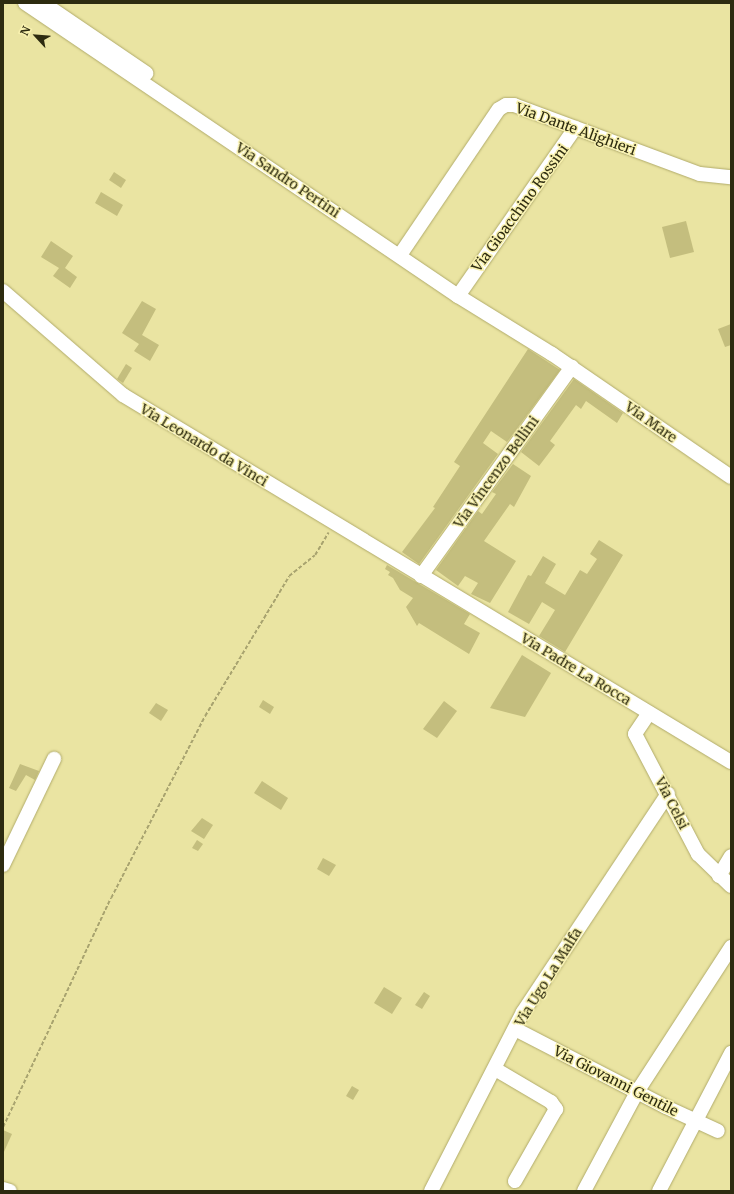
<!DOCTYPE html>
<html>
<head>
<meta charset="utf-8">
<style>
	body { margin:0 }
	#map { position:relative; width:734px; height:1194px; overflow:hidden; background:#eae4a2; font-family:Merriweather,serif }
	div>[style] { position:absolute }
	[style*='--x'] { left:calc(var(--x)*1px); top:calc(var(--y)*1px); width:calc(var(--w)*1px); rotate:calc(var(--a)*1deg) }
	.building>* { inset:0; background:#c4be7e }
	.path>* { height:1.5px; margin-top:-0.75px; transform-origin:0; background:repeating-linear-gradient(90deg,#a8a36f 0 4px,transparent 0 6px) }
	.roads { filter:drop-shadow(0 0 1px #b1ab6b) drop-shadow(0 0 1px #b1ab6b) }
	.minor>* { height:14px; margin:-7px; padding:0 7px; transform-origin:7px; border-radius:7px; background:#fff }
	span { translate:-50% -50%; white-space:nowrap; text-align:center; line-height:1.15; -webkit-text-stroke:3px #f8f1af; paint-order:stroke }
	.street-label { font-size:14px; color:#2d2b10 }
	.frame { position:absolute; inset:0; border:4px solid #2d2b10; pointer-events:none }
	.north { position:absolute; left:16px; top:16px; width:40px; height:40px; -webkit-text-stroke:3px #f8f1af; paint-order:stroke; rotate:296deg; font-size:11px; font-weight:700; line-height:16px; text-align:center; color:#2d2b10 }
	.north::after { content:''; display:block; margin:auto; width:14px; height:18px; background:#2d2b10; clip-path:polygon(50% 0,100% 100%,50% 72%,0 100%) }
</style>
</head>
<body>
<div id="map">
	<div class="building">
		<i style="clip-path:polygon(114px 172px,126px 180px,121px 188px,109px 180px)"></i>
		<i style="clip-path:polygon(101px 192px,123px 205px,117px 216px,95px 203px)"></i>
		<i style="clip-path:polygon(686px 221px,694px 252px,670px 258px,662px 227px)"></i>
		<i style="clip-path:polygon(51px 241px,73px 256px,65px 268px,77px 277px,70px 288px,53px 276px,59px 268px,41px 257px)"></i>
		<i style="clip-path:polygon(142px 301px,156px 309px,142px 335px,159px 345px,150px 361px,134px 351px,139px 344px,122px 333px)"></i>
		<i style="clip-path:polygon(731px 324px,731px 345px,725px 347px,718px 329px)"></i>
		<i style="clip-path:polygon(528px 349px,560px 370px,507px 442px,491px 431px,483px 443px,498px 454px,419px 564px,402px 552px,435px 508px,433px 507px,460px 466px,454px 462px)"></i>
		<i style="clip-path:polygon(126px 364px,132px 368px,123px 383px,117px 379px)"></i>
		<i style="clip-path:polygon(574px 379px,623px 413px,617px 423px,586px 401px,581px 409px,576px 405px,550px 441px,555px 445px,539px 466px,521px 452px)"></i>
		<i style="clip-path:polygon(513px 464px,531px 476px,514px 507px,510px 504px,484px 541px,516px 561px,490px 603px,471px 594px,478px 583px,465px 576px,458px 586px,436px 570px,478px 511px,482px 514px,496px 494px,492px 492px)"></i>
		<i style="clip-path:polygon(599px 540px,623px 555px,565px 652px,539px 636px,555px 610px,542px 602px,529px 624px,508px 612px,528px 575px,531px 576px,543px 556px,556px 564px,545px 583px,565px 595px,580px 570px,587px 574px,597px 559px,590px 554px)"></i>
		<i style="clip-path:polygon(387px 565px,470px 614px,464px 624px,480px 633px,469px 654px,419px 623px,417px 626px,406px 607px,413px 598px,400px 590px,393px 578px,388px 575px,390px 572px,385px 569px)"></i>
		<i style="clip-path:polygon(522px 655px,551px 673px,525px 717px,490px 708px)"></i>
		<i style="clip-path:polygon(263px 700px,274px 707px,270px 714px,259px 707px)"></i>
		<i style="clip-path:polygon(444px 701px,457px 711px,437px 738px,423px 729px)"></i>
		<i style="clip-path:polygon(156px 703px,168px 710px,161px 721px,149px 713px)"></i>
		<i style="clip-path:polygon(20px 764px,39px 771px,35px 780px,26px 775px,16px 791px,9px 788px)"></i>
		<i style="clip-path:polygon(262px 781px,288px 798px,281px 810px,254px 793px)"></i>
		<i style="clip-path:polygon(202px 818px,213px 825px,204px 839px,191px 831px)"></i>
		<i style="clip-path:polygon(197px 840px,203px 844px,198px 851px,192px 848px)"></i>
		<i style="clip-path:polygon(323px 858px,336px 865px,329px 876px,317px 869px)"></i>
		<i style="clip-path:polygon(384px 987px,402px 998px,392px 1014px,374px 1003px)"></i>
		<i style="clip-path:polygon(424px 992px,430px 996px,422px 1009px,415px 1005px)"></i>
		<i style="clip-path:polygon(352px 1086px,359px 1090px,353px 1100px,346px 1096px)"></i>
		<i style="clip-path:polygon(3px 1130px,12px 1134px,3px 1154px)"></i>
	</div>
	<div class="path">
		<i style="--x:3;--y:1127;--w:253;--a:-64.8"></i>
		<i style="--x:111;--y:898;--w:205;--a:-62.7"></i>
		<i style="--x:205;--y:716;--w:163;--a:-59"></i>
		<i style="--x:289;--y:576;--w:33;--a:-39"></i>
		<i style="--x:315;--y:555;--w:26;--a:-59"></i>
	</div>
	<div class="roads">
		<div class="minor">
			<i style="--x:25;--y:3;--w:523;--a:34.09"></i>
			<i style="--x:458;--y:296;--w:110;--a:31.7"></i>
			<i style="--x:552;--y:354;--w:217;--a:34.5"></i>
			<i style="--x:43;--y:3;--w:125;--a:34.2"></i>
			<i style="--x:400;--y:255;--w:176;--a:-55.9"></i>
			<i style="--x:499;--y:109;--w:8;--a:-30"></i>
			<i style="--x:506;--y:105;--w:8;--a:0"></i>
			<i style="--x:514;--y:105;--w:198;--a:20.4"></i>
			<i style="--x:700;--y:174;--w:31;--a:6"></i>
			<i style="--x:3;--y:291;--w:159;--a:40.9"></i>
			<i style="--x:123;--y:395;--w:710;--a:31.12"></i>
			<i style="--x:458;--y:296;--w:205;--a:-55.1"></i>
			<i style="--x:421;--y:576;--w:258;--a:-54.2"></i>
			<i style="--x:649;--y:713;--w:25;--a:124"></i>
			<i style="--x:635;--y:734;--w:136;--a:62.3"></i>
			<i style="--x:698;--y:854;--w:46;--a:44.1"></i>
			<i style="--x:3;--y:865;--w:118;--a:-64.3"></i>
			<i style="--x:719;--y:876;--w:23;--a:-59"></i>
			<i style="--x:515;--y:1029;--w:170;--a:27.3"></i>
			<i style="--x:666;--y:1107;--w:57;--a:24.8"></i>
			<i style="--x:495;--y:1069;--w:65;--a:30.5"></i>
			<i style="--x:551;--y:1102;--w:9;--a:54"></i>
			<i style="--x:556;--y:1109;--w:83;--a:119.7"></i>
			<i style="--x:3;--y:1189;--w:7;--a:16"></i>
			<i style="--x:431;--y:1191;--w:201;--a:-62.8"></i>
			<i style="--x:523;--y:1012;--w:262;--a:-56.4"></i>
			<i style="--x:584;--y:1191;--w:112;--a:-61.8"></i>
			<i style="--x:637;--y:1092;--w:173;--a:-57"></i>
			<i style="--x:659;--y:1191;--w:156;--a:-62.4"></i>
		</div>
	</div>
	<div class="street-label">
		<span style="left:576px;top:129px;rotate:20deg">Via Dante Alighieri</span>
		<span style="left:288px;top:180px;rotate:34deg">Via Sandro Pertini</span>
		<span style="left:520px;top:208px;rotate:-54deg">Via Gioacchino Rossini</span>
		<span style="left:651px;top:422px;rotate:35deg">Via Mare</span>
		<span style="left:204px;top:445px;rotate:31deg">Via Leonardo da Vinci</span>
		<span style="left:496px;top:472px;rotate:-54deg">Via Vincenzo Bellini</span>
		<span style="left:576px;top:669px;rotate:31deg">Via Padre La Rocca</span>
		<span style="left:672px;top:803px;rotate:63deg">Via Celsi</span>
		<span style="left:548px;top:977px;rotate:-58deg">Via Ugo La Malfa</span>
		<span style="left:616px;top:1081px;rotate:27deg">Via Giovanni Gentile</span>
	</div>
	<div class="frame"></div>
	<div class="north">N</div>
</div>
</body>
</html>
